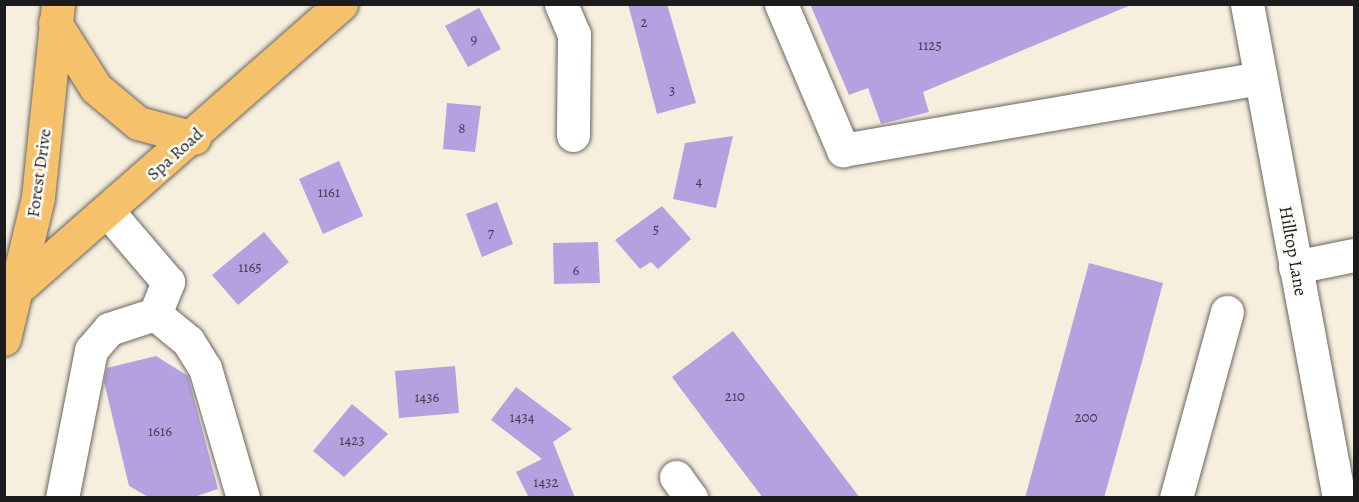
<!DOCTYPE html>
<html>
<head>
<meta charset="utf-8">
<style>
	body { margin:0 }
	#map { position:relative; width:1359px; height:502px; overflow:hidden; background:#f7efde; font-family:Alegreya,serif }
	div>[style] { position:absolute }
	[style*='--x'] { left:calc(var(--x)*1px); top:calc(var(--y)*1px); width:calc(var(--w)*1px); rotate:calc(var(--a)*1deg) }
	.building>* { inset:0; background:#b5a1df }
	.roads { filter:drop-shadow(0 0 2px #696660) drop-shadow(0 0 2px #696660) }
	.minor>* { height:33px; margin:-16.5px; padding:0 16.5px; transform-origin:16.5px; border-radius:16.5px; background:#fff }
	.major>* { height:33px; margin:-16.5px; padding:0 16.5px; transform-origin:16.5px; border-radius:16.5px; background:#f5c16b }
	span { translate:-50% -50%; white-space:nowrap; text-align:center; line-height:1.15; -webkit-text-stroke:5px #fdfcf7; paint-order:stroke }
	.number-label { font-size:15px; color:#423d4d }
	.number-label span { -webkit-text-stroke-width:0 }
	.street-label { font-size:18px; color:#1c1c1c }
	.frame { position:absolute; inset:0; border:6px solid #1c1c1c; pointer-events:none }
</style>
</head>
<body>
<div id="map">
	<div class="building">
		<i style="clip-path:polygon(628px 4px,667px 4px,696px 103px,657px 114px)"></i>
		<i style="clip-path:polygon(810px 4px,1130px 4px,1131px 5px,923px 92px,929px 112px,881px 124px,868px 88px,849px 95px)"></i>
		<i style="clip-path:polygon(479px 8px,501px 49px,468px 67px,445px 26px)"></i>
		<i style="clip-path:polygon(447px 103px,481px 106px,475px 152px,443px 149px)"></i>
		<i style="clip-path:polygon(733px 136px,716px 208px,673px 199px,685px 143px)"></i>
		<i style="clip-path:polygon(339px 161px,363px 216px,323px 234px,299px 179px)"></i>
		<i style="clip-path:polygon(497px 202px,513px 244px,482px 257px,466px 214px)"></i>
		<i style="clip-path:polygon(662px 206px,691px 239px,658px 269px,651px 262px,640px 269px,615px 240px)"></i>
		<i style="clip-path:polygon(264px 232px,289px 262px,238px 305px,212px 275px)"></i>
		<i style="clip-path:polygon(598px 242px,600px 283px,554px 284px,553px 243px)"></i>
		<i style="clip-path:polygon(1089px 263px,1163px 283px,1143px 358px,1104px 498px,1025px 498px)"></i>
		<i style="clip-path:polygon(733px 331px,801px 420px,860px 498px,763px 498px,710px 428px,672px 377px)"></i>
		<i style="clip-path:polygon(156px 356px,188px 376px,218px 489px,191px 498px,150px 498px,129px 486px,104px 382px,107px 368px)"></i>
		<i style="clip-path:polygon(455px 366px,459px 413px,399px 418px,395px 371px)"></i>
		<i style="clip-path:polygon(516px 387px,572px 429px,553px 442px,575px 498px,529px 498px,516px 472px,542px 459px,491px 420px)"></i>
		<i style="clip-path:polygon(352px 404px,388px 434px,344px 477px,313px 451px)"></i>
	</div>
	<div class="roads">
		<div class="minor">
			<i style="--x:561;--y:4;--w:33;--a:67"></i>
			<i style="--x:574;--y:34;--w:101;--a:90.6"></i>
			<i style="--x:781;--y:4;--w:159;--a:67"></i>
			<i style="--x:843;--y:150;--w:423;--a:-9.8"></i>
			<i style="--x:1247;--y:4;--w:502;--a:79.45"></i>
			<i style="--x:1295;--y:267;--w:60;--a:-11.5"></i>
			<i style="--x:155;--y:314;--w:43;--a:39.3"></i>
			<i style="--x:188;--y:341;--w:32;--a:58"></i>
			<i style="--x:205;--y:368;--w:135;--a:73.7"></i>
			<i style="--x:676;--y:477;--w:26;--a:54"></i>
			<i style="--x:62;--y:498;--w:151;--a:-78.9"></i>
			<i style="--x:91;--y:350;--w:28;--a:-49"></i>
			<i style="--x:109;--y:329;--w:48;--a:-18.1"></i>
			<i style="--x:155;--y:314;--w:35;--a:-68"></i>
			<i style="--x:168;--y:282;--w:91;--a:-130.5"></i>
			<i style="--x:1176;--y:498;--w:193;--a:-74.7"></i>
		</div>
		<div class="major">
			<i style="--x:55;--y:23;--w:77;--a:57.8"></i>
			<i style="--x:96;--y:88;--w:55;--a:39.8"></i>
			<i style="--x:138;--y:123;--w:58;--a:15"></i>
			<i style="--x:18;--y:288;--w:430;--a:-41.3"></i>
			<i style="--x:4;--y:339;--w:146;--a:-76.5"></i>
			<i style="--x:38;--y:197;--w:194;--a:-84.1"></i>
		</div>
	</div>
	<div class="number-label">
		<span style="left:644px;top:23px">2</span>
		<span style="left:474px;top:40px">9</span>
		<span style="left:930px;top:46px">1125</span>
		<span style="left:672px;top:91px">3</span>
		<span style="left:462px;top:129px">8</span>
		<span style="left:699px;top:182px">4</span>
		<span style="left:329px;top:193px">1161</span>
		<span style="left:656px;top:230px">5</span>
		<span style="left:491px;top:234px">7</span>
		<span style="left:250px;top:268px">1165</span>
		<span style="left:576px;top:271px">6</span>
		<span style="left:735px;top:397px">210</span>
		<span style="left:427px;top:398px">1436</span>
		<span style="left:522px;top:418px">1434</span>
		<span style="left:1086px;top:418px">200</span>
		<span style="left:160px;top:432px">1616</span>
		<span style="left:352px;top:441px">1423</span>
		<span style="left:546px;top:483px">1432</span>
	</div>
	<div class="street-label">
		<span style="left:175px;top:154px;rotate:-42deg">Spa Road</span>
		<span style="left:39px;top:173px;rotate:-82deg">Forest Drive</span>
		<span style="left:1293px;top:251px;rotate:80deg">Hilltop Lane</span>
	</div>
	<div class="frame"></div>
</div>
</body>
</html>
